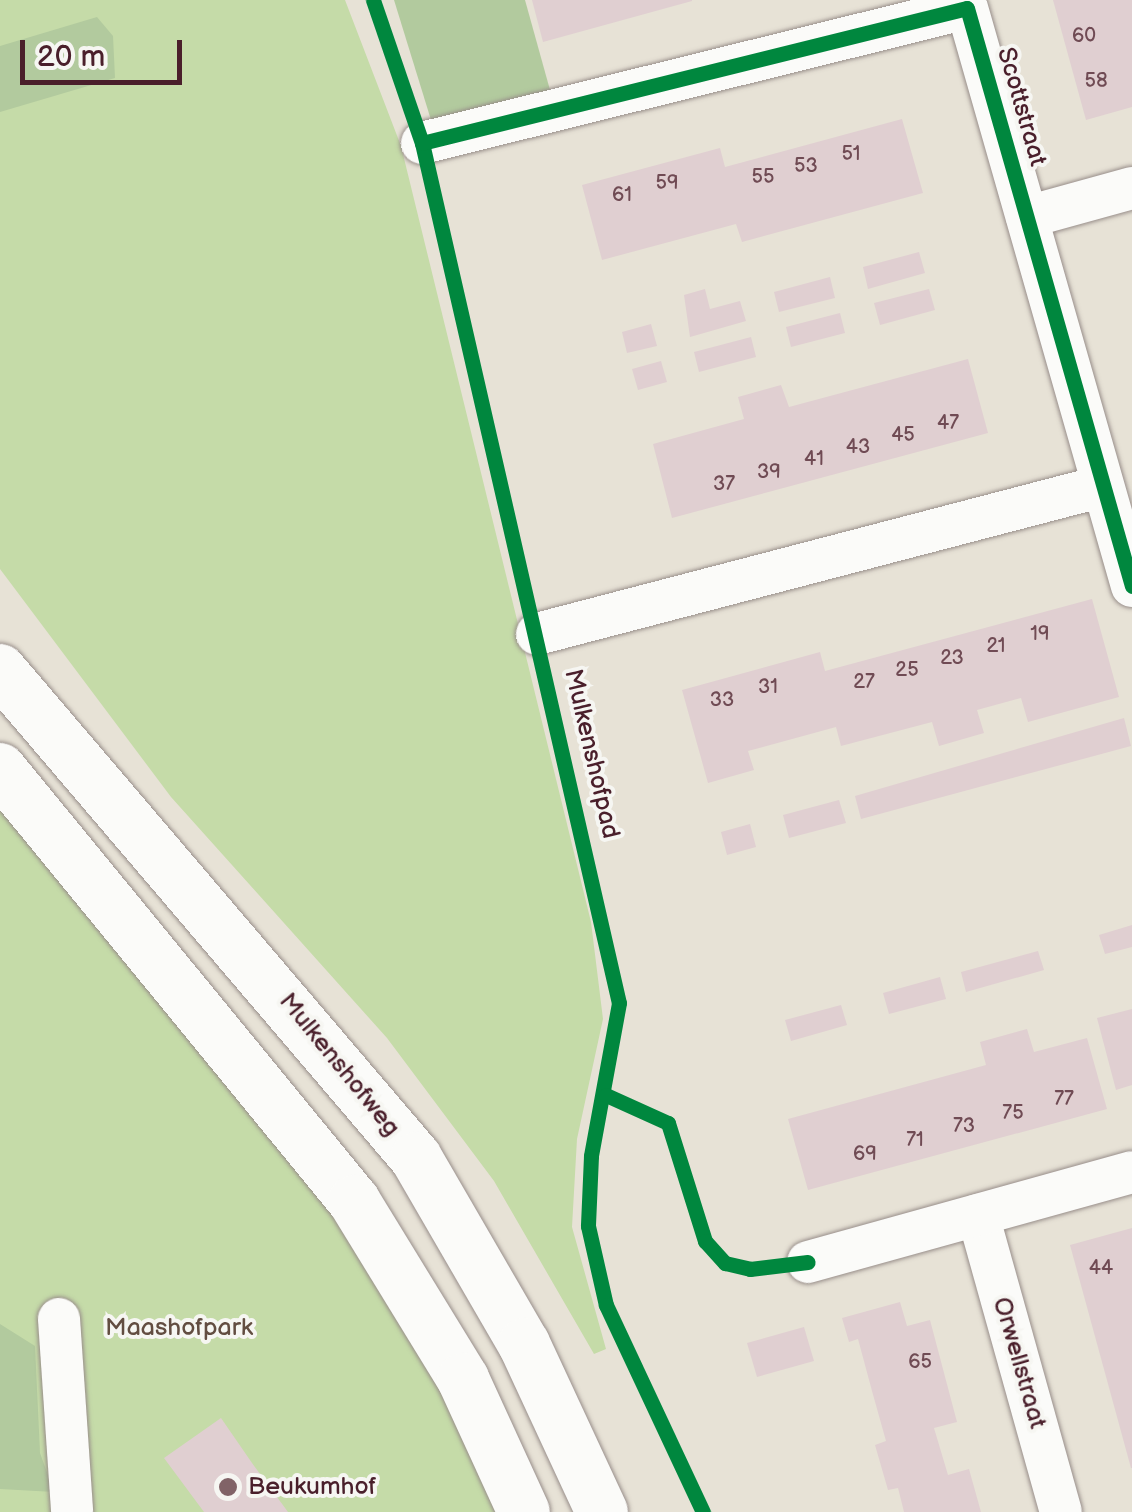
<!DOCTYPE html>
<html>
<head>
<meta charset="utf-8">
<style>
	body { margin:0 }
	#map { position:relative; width:1132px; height:1512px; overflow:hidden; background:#e7e2d6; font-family:"Balsamiq Sans",sans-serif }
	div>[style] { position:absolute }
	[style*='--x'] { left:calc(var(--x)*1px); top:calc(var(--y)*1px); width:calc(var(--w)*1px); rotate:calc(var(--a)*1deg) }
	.green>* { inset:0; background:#c5dba8 }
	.forest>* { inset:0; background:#b2ca9e }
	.building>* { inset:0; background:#e0cfd1 }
	.roads { filter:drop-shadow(0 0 2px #988e8a) drop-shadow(0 0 2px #988e8a) }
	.minor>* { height:42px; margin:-21px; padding:0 21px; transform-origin:21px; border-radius:21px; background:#fbfbf9 }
	.tertiary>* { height:52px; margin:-26px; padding:0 26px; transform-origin:26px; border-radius:26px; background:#fbfbf9 }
	.cycleway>* { height:15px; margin:-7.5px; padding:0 7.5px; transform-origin:7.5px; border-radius:7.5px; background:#00873e }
	.dots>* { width:28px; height:28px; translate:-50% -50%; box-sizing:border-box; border:5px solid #f6f6f2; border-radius:50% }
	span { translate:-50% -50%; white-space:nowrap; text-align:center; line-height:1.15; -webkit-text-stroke:8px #f6f6f2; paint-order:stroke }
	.number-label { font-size:20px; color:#704b54 }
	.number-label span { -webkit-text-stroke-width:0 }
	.street-label { font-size:25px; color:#4a1f2b }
	.park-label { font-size:25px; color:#624d41 }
	.poi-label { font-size:25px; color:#4a1f2b }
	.left { translate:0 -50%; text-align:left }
	.scale { position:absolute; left:20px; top:40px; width:162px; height:45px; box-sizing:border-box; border:5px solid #4a1f2b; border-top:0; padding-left:12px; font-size:30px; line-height:35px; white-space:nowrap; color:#4a1f2b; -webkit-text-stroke:8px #f6f6f2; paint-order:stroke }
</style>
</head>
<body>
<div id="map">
	<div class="green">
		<i style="clip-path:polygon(0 0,345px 0,401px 146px,591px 922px,603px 1019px,577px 1139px,572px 1227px,606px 1349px,594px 1354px,494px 1181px,387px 1038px,171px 797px,0 569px)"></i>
		<i style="clip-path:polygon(0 771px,330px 1198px,509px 1512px,0 1512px)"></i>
	</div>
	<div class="forest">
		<i style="clip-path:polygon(394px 0,525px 0,550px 90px,431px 120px)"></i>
		<i style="clip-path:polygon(97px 17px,113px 36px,115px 78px,0 112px,0 46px)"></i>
		<i style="clip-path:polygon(0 1324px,35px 1346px,40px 1453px,54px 1492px,0 1489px)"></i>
	</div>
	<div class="building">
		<i style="clip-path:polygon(532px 0,692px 0,692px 1px,543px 42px)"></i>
		<i style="clip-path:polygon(1053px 0,1132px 0,1132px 107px,1086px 120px)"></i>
		<i style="clip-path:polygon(902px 119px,923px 193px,742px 242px,736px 224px,602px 260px,582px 185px,720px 148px,725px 167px)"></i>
		<i style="clip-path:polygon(919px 252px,925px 273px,868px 289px,863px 267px)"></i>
		<i style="clip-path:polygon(830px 277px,835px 298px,779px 312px,774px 292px)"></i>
		<i style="clip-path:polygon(705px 289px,710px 309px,740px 301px,746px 321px,690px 337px,684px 295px)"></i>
		<i style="clip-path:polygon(929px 289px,935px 310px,880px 325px,874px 303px)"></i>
		<i style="clip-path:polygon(840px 313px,845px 333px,791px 347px,786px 327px)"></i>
		<i style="clip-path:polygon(651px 324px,657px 346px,627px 353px,622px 332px)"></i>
		<i style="clip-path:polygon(751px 337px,756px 357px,699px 372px,694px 352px)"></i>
		<i style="clip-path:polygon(968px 359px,988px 433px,672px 518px,653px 444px,744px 419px,738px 397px,781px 385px,789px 407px)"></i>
		<i style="clip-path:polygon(661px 361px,667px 382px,638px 390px,632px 369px)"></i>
		<i style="clip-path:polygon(1092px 599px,1119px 697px,1028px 722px,1021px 698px,977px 710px,984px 733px,939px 746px,932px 722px,841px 746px,836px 727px,748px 751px,754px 770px,708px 783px,682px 690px,820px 652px,825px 671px)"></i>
		<i style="clip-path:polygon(1124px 718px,1131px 746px,861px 819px,855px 796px)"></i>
		<i style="clip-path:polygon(839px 800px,846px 823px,789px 838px,783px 815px)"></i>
		<i style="clip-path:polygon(750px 824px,756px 847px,727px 855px,721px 832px)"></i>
		<i style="clip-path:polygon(1132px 925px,1132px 947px,1105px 954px,1099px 935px)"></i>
		<i style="clip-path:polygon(1038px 951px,1044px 970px,966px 992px,961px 972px)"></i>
		<i style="clip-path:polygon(940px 977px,946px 999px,889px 1014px,883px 993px)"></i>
		<i style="clip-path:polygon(841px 1005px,847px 1025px,791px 1041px,785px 1020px)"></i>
		<i style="clip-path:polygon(1132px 1009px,1132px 1085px,1116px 1090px,1097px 1018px)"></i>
		<i style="clip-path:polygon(1027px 1029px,1034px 1052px,1087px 1038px,1107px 1109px,808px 1190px,788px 1119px,986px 1065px,980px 1042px)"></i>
		<i style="clip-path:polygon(1132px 1228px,1132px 1468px,1131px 1468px,1070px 1245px)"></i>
		<i style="clip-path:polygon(900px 1302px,907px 1326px,930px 1320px,957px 1422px,934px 1428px,948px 1475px,969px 1469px,981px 1512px,904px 1512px,898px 1488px,888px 1490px,875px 1445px,886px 1441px,872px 1391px,858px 1339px,849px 1342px,842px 1318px)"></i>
		<i style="clip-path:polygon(804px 1327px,814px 1361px,757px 1377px,747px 1343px)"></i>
		<i style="clip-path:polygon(221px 1418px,252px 1463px,288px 1512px,204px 1512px,164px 1458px)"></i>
	</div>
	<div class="roads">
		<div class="minor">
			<i style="--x:422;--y:143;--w:561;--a:-13.91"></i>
			<i style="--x:967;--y:8;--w:601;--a:74.07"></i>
			<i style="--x:1027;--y:217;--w:109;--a:-15.4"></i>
			<i style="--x:537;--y:634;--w:585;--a:-14.65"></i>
			<i style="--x:978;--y:1215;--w:308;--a:74.4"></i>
			<i style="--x:808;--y:1262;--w:336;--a:-15.5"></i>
			<i style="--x:59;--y:1319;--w:193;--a:86.1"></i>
		</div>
		<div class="tertiary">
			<i style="--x:0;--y:670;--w:641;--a:49.55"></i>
			<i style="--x:416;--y:1158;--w:215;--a:59.9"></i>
			<i style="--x:524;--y:1344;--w:185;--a:65.1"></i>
			<i style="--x:0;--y:769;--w:559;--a:50.67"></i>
			<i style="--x:354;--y:1201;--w:209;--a:58.5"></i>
			<i style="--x:463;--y:1379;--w:146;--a:65.4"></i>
		</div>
	</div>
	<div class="cycleway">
		<i style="--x:373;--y:0;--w:151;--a:71.1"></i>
		<i style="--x:422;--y:143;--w:882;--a:77.1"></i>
		<i style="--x:619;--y:1003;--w:156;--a:100.4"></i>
		<i style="--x:591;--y:1156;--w:70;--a:92.5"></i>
		<i style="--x:588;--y:1226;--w:81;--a:77.2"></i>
		<i style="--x:606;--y:1305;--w:229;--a:64.9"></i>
		<i style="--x:422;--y:143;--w:561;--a:-13.91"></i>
		<i style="--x:967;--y:8;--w:601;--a:74.07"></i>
		<i style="--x:606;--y:1095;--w:68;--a:24.3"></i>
		<i style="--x:668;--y:1123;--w:124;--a:72.6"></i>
		<i style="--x:705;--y:1241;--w:30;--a:48"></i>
		<i style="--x:725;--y:1263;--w:26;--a:13"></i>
		<i style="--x:750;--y:1269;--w:58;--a:-6.9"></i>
	</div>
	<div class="dots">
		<i style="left:228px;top:1487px;background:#816367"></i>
	</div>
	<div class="number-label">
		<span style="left:1084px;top:36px">60</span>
		<span style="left:1096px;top:81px">58</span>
		<span style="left:851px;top:154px">51</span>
		<span style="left:806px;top:166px">53</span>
		<span style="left:763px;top:177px">55</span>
		<span style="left:667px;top:183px">59</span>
		<span style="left:622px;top:195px">61</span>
		<span style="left:948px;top:423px">47</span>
		<span style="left:903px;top:435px">45</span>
		<span style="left:858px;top:447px">43</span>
		<span style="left:814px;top:459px">41</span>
		<span style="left:769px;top:472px">39</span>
		<span style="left:724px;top:484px">37</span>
		<span style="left:1040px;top:634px">19</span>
		<span style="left:996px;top:646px">21</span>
		<span style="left:952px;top:658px">23</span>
		<span style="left:907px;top:670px">25</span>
		<span style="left:864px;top:682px">27</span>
		<span style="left:768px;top:687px">31</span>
		<span style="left:722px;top:700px">33</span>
		<span style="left:1064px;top:1099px">77</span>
		<span style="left:1013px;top:1113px">75</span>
		<span style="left:964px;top:1126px">73</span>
		<span style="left:915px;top:1140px">71</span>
		<span style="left:865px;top:1154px">69</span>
		<span style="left:1101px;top:1268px">44</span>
		<span style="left:920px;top:1362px">65</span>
	</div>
	<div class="street-label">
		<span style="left:1021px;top:107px;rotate:74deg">Scottstraat</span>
		<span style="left:591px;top:754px;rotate:77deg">Mulkenshofpad</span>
		<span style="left:339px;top:1065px;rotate:51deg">Mulkenshofweg</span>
		<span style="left:1019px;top:1363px;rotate:74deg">Orwellstraat</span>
	</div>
	<div class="park-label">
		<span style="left:179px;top:1328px">Maashofpark</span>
	</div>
	<div class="poi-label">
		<span class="left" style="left:248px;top:1487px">Beukumhof</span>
	</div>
	<div class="scale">20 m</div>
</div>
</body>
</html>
